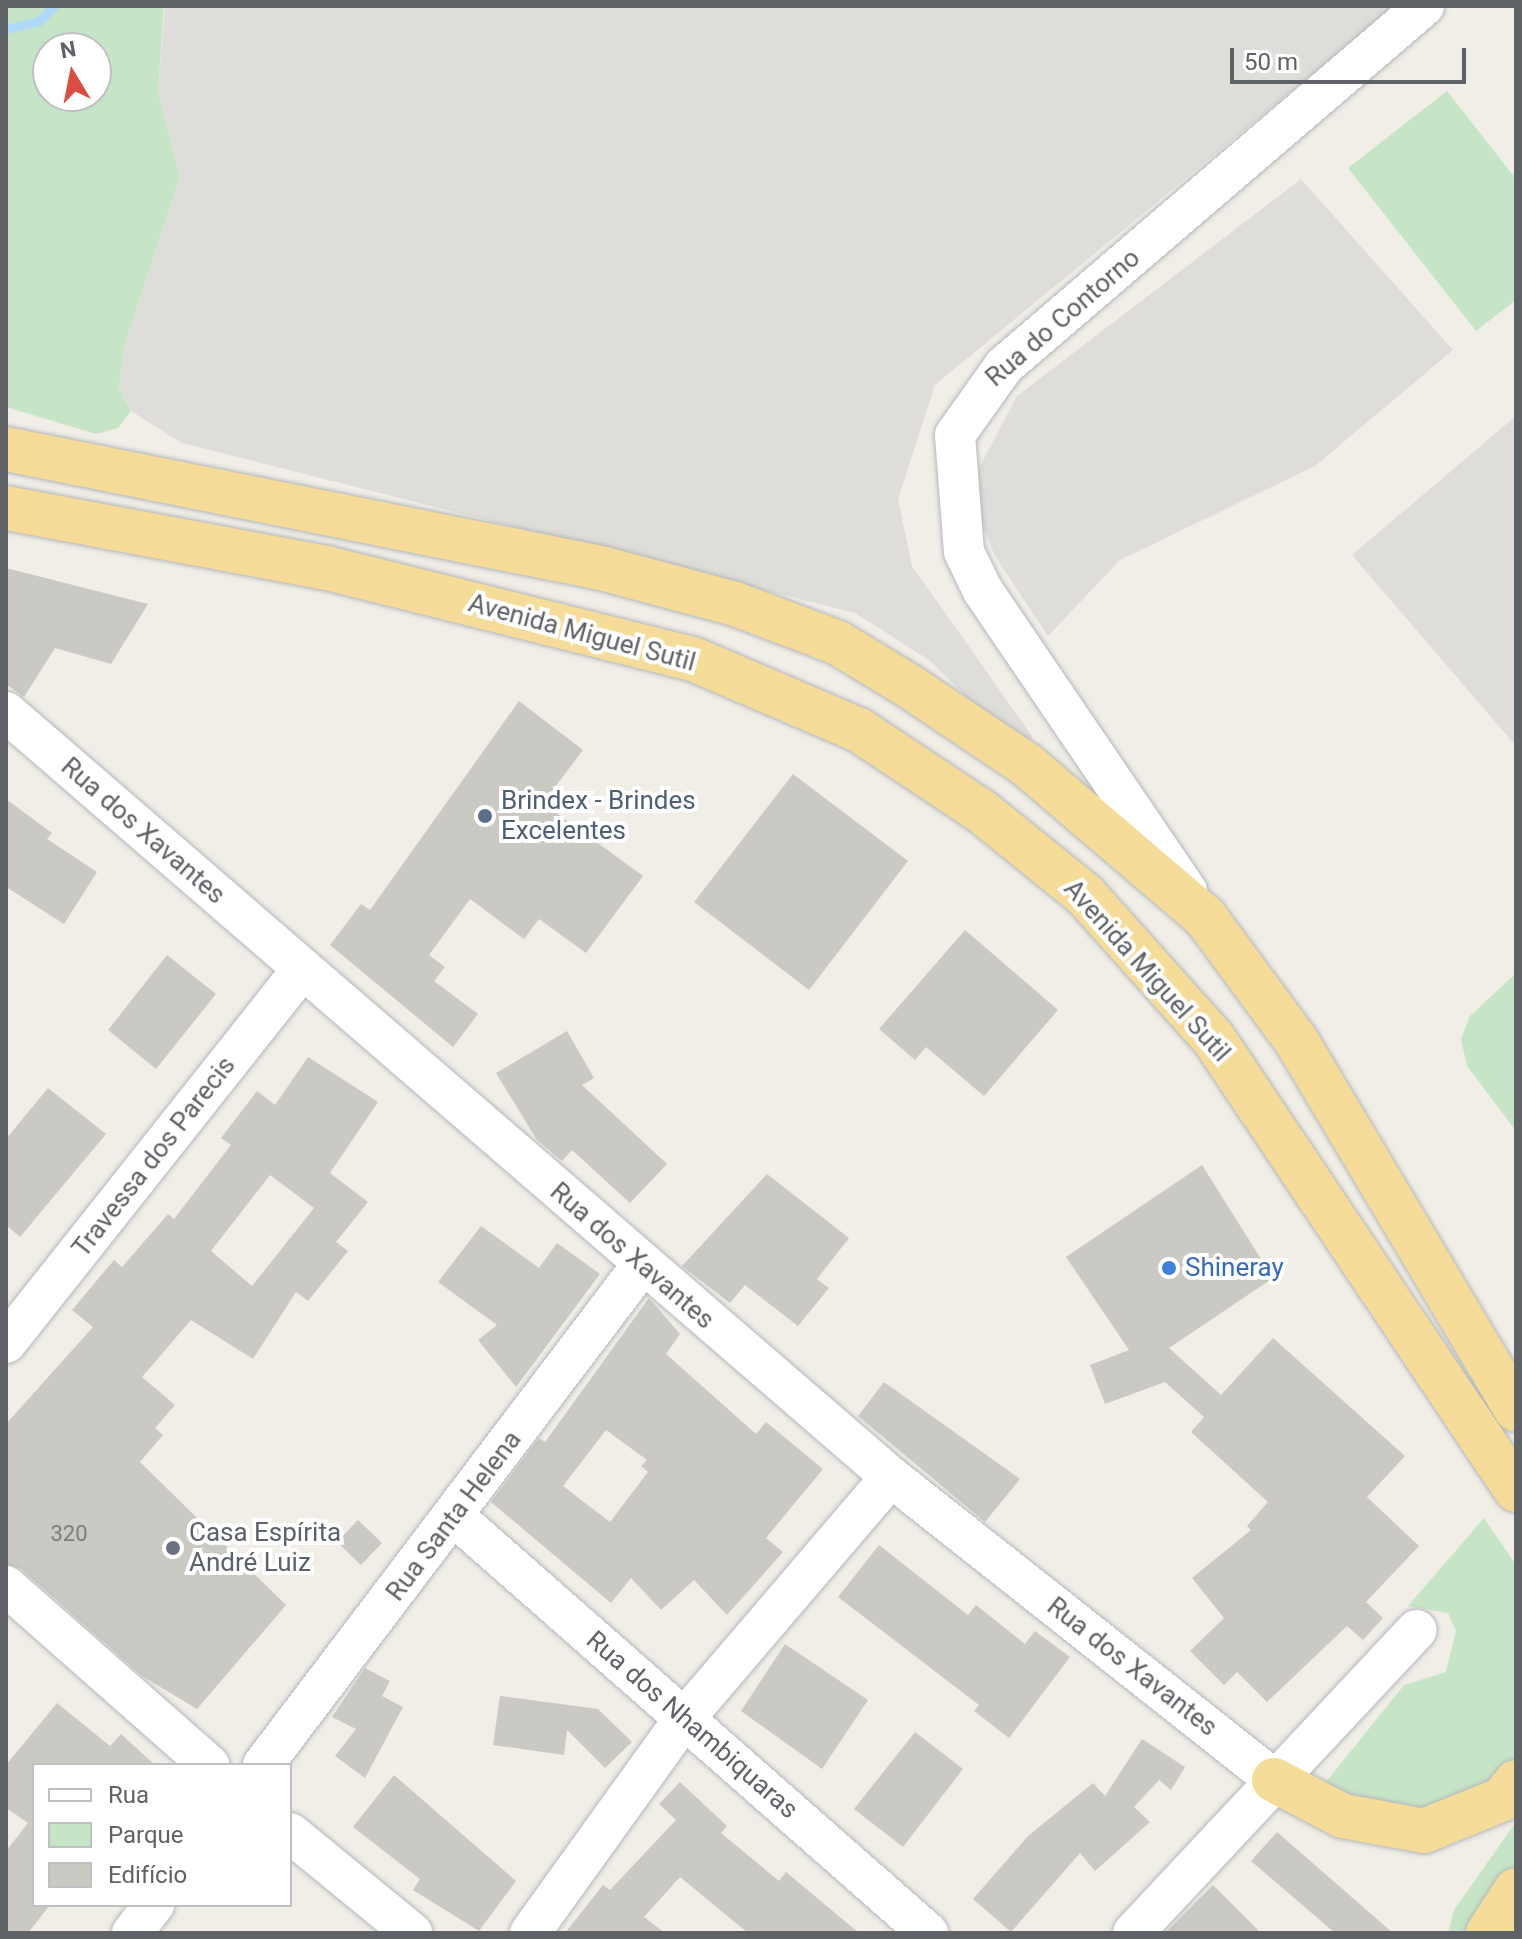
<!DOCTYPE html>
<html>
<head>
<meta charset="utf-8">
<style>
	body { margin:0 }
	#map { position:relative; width:1522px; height:1939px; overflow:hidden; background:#f0eee7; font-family:Roboto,sans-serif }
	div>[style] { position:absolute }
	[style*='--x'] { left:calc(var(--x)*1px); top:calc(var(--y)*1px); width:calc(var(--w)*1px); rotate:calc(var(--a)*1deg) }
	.industrial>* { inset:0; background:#dfddd9 }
	.green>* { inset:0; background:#c6e5c6 }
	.stream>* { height:9px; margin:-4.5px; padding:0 4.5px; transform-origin:4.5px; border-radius:4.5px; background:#aed9f9 }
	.building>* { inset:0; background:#cbc9c4 }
	.roads { filter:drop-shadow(0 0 2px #b4b7bb) drop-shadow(0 0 2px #b4b7bb) }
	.minor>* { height:40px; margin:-20px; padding:0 20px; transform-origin:20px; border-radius:20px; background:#fff }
	.highway>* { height:44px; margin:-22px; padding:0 22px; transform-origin:22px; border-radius:22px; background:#f5dd99 }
	.dots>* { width:22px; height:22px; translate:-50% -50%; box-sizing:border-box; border:4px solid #fff; border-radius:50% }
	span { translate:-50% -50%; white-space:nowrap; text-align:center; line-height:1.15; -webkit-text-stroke:8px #fff; paint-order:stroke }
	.number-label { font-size:22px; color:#7a7c7e }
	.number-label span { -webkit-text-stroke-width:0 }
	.street-label { font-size:26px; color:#5f6266 }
	.service-label { font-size:26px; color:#4e5e75 }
	.left { translate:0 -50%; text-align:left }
	.shop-label { font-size:26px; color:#366cbe }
	.worship-label { font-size:26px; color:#5b616d }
	.frame { position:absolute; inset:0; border:8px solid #5f6266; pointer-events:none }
	.legend { position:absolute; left:32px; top:1763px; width:260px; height:144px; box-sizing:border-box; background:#fff; border:2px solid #bfc0c2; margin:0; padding:10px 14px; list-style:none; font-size:24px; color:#5f6266 }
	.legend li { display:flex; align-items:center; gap:16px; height:40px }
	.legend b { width:40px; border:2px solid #bfc0c2 }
	.north { position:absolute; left:32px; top:32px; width:80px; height:80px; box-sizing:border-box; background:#fff; border:2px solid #bfc0c2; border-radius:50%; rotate:350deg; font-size:22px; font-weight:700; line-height:32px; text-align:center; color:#5f6266 }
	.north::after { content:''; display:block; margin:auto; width:28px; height:36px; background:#dd4c40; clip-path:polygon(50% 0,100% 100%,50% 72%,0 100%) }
	.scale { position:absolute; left:1230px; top:48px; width:236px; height:36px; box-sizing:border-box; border:4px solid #5f6266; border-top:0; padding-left:10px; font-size:24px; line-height:28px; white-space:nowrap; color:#5f6266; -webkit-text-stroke:6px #fff; paint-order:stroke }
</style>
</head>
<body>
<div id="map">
	<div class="industrial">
		<i style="clip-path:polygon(165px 6px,1395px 6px,935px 385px,898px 499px,912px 566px,1032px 736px,1022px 751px,929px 660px,855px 613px,182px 443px,131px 411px,119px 389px,124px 348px,180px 178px,158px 92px)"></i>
		<i style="clip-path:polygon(1301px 179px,1453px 350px,1315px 466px,1120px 560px,1048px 636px,995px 556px,975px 507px,980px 466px,1017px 396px)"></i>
		<i style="clip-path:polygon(1516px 416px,1516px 746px,1352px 555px)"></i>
	</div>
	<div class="green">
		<i style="clip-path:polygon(evenodd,6px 6px,164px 6px,158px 92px,180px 177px,124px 348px,119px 389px,131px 411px,118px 428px,96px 434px,6px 407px,6px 6px,96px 48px,96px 96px,48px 96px,48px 48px,96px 48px)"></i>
		<i style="clip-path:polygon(1447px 91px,1516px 179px,1516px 300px,1476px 331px,1348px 168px)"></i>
		<i style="clip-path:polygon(1516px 973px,1516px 1131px,1467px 1066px,1461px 1039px,1470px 1016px)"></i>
		<i style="clip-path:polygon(1484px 1518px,1516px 1565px,1516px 1764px,1421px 1820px,1322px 1787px,1404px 1685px,1446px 1672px,1456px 1631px,1448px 1613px,1408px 1606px)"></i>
		<i style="clip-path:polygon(1516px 1822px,1516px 1872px,1473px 1933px,1448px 1933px,1454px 1910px)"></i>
	</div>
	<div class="stream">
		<i style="--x:6;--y:29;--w:34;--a:-14"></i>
		<i style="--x:39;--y:21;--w:21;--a:-45"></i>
	</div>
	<div class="building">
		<i style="clip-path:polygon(6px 568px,148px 604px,111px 664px,55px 648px,24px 697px,6px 684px)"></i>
		<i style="clip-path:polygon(519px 701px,583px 750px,543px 803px,643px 876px,586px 953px,539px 919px,524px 939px,470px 899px,429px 955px,445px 967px,434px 981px,478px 1014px,453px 1047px,330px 945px,361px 904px,370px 910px)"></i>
		<i style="clip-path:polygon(793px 774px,908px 861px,809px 990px,694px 902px)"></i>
		<i style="clip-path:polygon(6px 799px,52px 833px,47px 839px,97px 872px,64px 924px,6px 887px)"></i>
		<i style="clip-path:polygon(965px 930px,1058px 1010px,984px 1096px,926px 1047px,915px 1060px,879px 1029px)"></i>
		<i style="clip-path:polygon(167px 955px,216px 994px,156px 1069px,108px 1030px)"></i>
		<i style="clip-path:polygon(567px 1031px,594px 1078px,582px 1085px,667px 1164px,630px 1203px,572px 1150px,562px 1161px,537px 1140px,496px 1073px)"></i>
		<i style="clip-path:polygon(evenodd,308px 1057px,378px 1102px,330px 1173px,368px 1202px,336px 1242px,348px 1251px,308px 1301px,296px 1292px,253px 1359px,191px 1320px,142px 1377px,175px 1405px,155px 1428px,163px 1435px,140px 1462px,286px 1605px,197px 1709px,142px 1676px,21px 1569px,6px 1564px,6px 1424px,93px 1327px,72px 1310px,114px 1260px,122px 1267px,168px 1214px,174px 1219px,231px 1145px,221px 1138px,257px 1091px,275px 1105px,308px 1057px,270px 1175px,314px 1208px,252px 1286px,211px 1251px,270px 1175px)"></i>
		<i style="clip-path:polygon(48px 1088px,106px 1134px,20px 1237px,6px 1225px,6px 1139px)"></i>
		<i style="clip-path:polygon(1202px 1165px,1273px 1278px,1169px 1348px,1221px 1395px,1273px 1338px,1405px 1456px,1367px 1497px,1419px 1546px,1366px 1602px,1383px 1618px,1363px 1640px,1347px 1626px,1267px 1702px,1237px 1672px,1224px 1685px,1190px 1651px,1224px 1618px,1192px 1578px,1251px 1530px,1247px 1526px,1268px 1502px,1191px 1432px,1204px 1417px,1165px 1382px,1105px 1404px,1090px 1365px,1129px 1350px,1066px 1257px)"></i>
		<i style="clip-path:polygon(767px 1174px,849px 1238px,817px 1279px,829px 1288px,798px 1326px,745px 1285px,730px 1303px,682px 1266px)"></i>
		<i style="clip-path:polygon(481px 1226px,539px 1268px,557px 1243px,600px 1274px,516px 1387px,478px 1340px,497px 1325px,438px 1282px)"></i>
		<i style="clip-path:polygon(evenodd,649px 1298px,680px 1334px,666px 1354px,756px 1434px,766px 1422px,823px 1469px,766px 1538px,783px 1552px,727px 1615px,694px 1580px,661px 1610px,631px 1578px,611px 1603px,491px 1502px,539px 1438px,545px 1442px,649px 1298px,606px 1430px,647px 1460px,641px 1466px,648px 1472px,610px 1522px,563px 1486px,606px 1430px)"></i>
		<i style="clip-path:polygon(884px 1382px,1020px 1479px,985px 1522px,858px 1416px)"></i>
		<i style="clip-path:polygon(358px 1520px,382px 1543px,361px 1565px,337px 1542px)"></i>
		<i style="clip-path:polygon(879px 1545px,968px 1615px,976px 1605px,1025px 1644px,1035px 1631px,1070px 1657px,1009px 1738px,974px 1711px,979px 1705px,838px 1597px)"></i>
		<i style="clip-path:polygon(785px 1644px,868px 1700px,822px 1769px,741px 1711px)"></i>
		<i style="clip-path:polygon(365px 1668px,390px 1681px,382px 1696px,403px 1707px,365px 1778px,335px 1756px,356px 1729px,332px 1717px)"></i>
		<i style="clip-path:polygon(500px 1696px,598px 1709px,632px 1742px,605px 1768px,567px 1730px,564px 1755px,493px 1745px)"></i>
		<i style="clip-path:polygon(57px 1703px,110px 1746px,121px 1734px,155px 1765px,34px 1765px,34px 1905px,50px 1905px,28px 1933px,6px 1933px,6px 1851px,28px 1823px,6px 1808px,6px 1765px)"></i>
		<i style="clip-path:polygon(915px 1732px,963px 1769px,903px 1847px,854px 1809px)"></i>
		<i style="clip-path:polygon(1142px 1739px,1185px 1767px,1171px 1790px,1159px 1780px,1134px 1807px,1150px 1822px,1095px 1871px,1080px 1853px,1011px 1932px,973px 1899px,1028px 1836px,1093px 1783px,1105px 1796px)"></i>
		<i style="clip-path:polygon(394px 1775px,516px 1881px,479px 1931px,413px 1890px,420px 1879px,353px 1827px)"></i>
		<i style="clip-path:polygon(680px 1782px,727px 1826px,721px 1833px,779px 1881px,786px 1872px,859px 1933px,748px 1933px,680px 1877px,644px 1917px,665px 1933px,565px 1933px,603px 1885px,610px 1890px,676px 1820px,659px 1804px)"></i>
		<i style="clip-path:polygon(1277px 1832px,1393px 1933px,1335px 1933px,1251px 1861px)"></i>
		<i style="clip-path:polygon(1213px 1885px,1261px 1933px,1165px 1933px)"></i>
	</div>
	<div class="roads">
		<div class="minor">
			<i style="--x:6;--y:712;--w:1170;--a:40.84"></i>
			<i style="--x:891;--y:1477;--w:488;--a:38.3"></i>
			<i style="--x:1187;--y:891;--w:363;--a:-124.2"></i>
			<i style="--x:983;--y:591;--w:43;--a:-116"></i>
			<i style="--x:964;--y:552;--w:117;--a:-94.4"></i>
			<i style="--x:955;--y:435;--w:85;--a:-54.6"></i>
			<i style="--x:1004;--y:366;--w:553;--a:-40.6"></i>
			<i style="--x:6;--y:1343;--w:477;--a:-51.6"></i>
			<i style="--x:455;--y:1517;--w:630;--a:41.33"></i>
			<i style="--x:6;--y:1586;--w:271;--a:41.4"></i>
			<i style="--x:263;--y:1765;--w:627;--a:-52.84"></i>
			<i style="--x:290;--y:1833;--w:158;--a:39.3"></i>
			<i style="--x:132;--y:1933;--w:36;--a:-52"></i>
			<i style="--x:530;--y:1933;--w:264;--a:-54.3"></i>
			<i style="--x:684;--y:1719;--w:318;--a:-49.5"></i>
			<i style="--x:1133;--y:1933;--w:415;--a:-46.9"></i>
		</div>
		<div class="highway">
			<i style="--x:6;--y:449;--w:607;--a:11.31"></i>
			<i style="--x:601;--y:568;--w:139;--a:15"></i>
			<i style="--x:735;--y:604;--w:110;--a:20.7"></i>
			<i style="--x:838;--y:643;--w:83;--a:31.2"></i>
			<i style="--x:909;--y:686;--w:142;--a:33.8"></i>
			<i style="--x:1027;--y:765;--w:234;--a:40.5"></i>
			<i style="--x:1205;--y:917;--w:155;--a:53.6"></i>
			<i style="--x:1297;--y:1042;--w:428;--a:59.2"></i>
			<i style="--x:6;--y:508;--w:327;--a:10.6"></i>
			<i style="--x:327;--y:568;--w:377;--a:14"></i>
			<i style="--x:693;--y:659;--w:181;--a:23.2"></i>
			<i style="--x:859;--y:730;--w:146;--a:33.6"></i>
			<i style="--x:981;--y:811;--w:134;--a:38.9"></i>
			<i style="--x:1085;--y:895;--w:192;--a:48.2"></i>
			<i style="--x:1213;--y:1038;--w:544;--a:56.16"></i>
			<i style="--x:1274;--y:1780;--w:78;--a:27.6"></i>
			<i style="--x:1343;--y:1816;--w:82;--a:10.5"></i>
			<i style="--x:1424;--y:1831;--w:85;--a:-22.1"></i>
			<i style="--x:1503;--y:1799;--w:21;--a:-53"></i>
			<i style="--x:1488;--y:1933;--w:51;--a:-56.9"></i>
		</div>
	</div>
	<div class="dots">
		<i style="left:485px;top:816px;background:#5c6f8a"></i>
		<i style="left:1169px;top:1268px;background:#3f7fe0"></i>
		<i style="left:173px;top:1548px;background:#6b7280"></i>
	</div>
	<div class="number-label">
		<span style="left:69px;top:1534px">320</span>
	</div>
	<div class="street-label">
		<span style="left:1063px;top:318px;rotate:-41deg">Rua do Contorno</span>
		<span style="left:582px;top:633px;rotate:15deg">Avenida Miguel Sutil</span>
		<span style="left:143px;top:831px;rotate:41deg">Rua dos Xavantes</span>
		<span style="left:1147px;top:971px;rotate:48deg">Avenida Miguel Sutil</span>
		<span style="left:154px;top:1157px;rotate:-52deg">Travessa dos Parecis</span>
		<span style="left:632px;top:1256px;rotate:41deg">Rua dos Xavantes</span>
		<span style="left:454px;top:1516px;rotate:-53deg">Rua Santa Helena</span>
		<span style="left:1132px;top:1667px;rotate:38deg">Rua dos Xavantes</span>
		<span style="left:692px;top:1725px;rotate:41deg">Rua dos Nhambiquaras</span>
	</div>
	<div class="service-label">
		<span class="left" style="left:501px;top:816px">Brindex - Brindes<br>Excelentes</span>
	</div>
	<div class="shop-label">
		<span class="left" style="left:1185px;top:1268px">Shineray</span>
	</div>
	<div class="worship-label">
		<span class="left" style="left:189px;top:1548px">Casa Espírita<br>André Luiz</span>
	</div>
	<div class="frame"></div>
	<ul class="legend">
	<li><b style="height:10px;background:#fff"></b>Rua</li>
	<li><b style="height:22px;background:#c6e5c6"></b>Parque</li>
	<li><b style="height:22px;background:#cbc9c4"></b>Edifício</li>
	</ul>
	<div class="north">N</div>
	<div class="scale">50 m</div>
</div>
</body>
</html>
